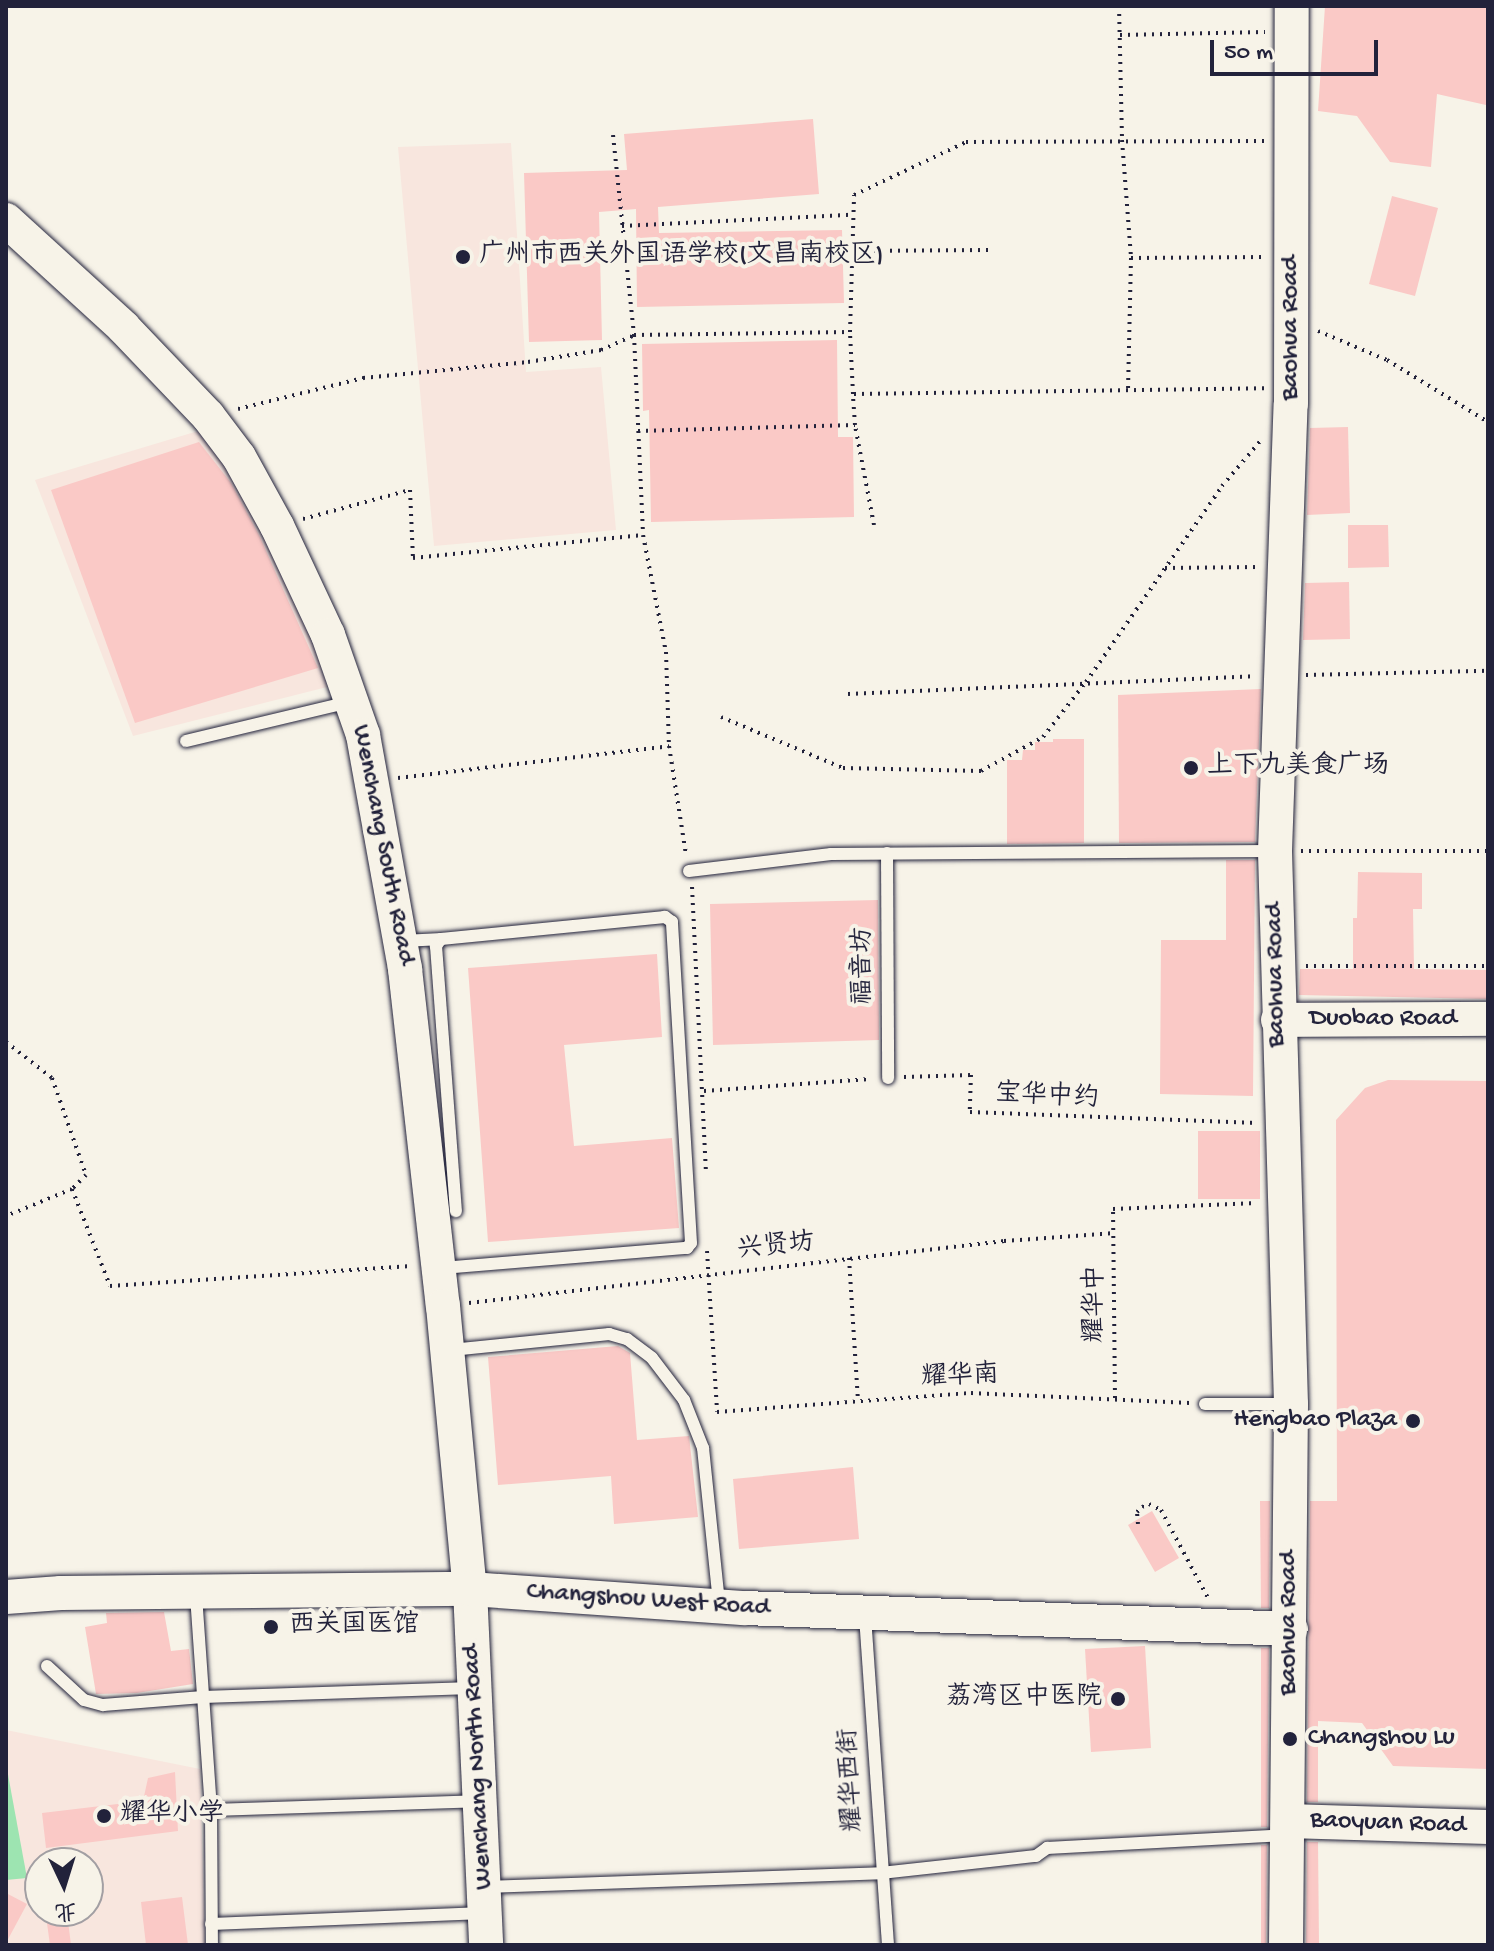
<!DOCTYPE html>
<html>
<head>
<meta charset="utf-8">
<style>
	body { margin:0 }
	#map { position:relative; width:1494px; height:1951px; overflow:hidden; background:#f7f3e8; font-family:"Gochi Hand","LXGW WenKai TC",sans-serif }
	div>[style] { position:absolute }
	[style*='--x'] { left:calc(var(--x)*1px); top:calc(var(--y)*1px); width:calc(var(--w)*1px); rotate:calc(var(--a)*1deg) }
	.built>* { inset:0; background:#f8e6de }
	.green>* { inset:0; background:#9de4b1 }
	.building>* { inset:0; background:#fac9c6 }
	.path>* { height:4px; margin-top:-2px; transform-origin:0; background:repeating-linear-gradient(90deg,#22223b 0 2px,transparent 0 8px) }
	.roads { filter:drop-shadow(0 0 2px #22223b) drop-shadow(0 0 2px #22223b) }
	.lane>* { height:12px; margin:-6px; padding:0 6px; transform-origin:6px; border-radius:6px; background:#f7f3e8 }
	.secondary>* { height:34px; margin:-17px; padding:0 17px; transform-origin:17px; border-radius:17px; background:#f7f3e8 }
	.dots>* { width:22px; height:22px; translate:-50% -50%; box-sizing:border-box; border:4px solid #f7f3e8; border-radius:50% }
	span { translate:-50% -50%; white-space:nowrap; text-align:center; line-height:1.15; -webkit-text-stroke:8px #f7f3e8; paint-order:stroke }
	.poi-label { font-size:26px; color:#22223b }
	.left { translate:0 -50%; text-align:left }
	.right { translate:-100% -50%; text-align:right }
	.street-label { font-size:26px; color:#22223b }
	.frame { position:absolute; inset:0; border:8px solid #22223b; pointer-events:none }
	.north { position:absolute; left:24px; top:1847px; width:80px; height:80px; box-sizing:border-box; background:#f7f3e8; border:2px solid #a29fa3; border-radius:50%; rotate:176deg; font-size:22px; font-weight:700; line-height:32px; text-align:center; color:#22223b }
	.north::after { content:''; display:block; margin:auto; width:28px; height:36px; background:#22223b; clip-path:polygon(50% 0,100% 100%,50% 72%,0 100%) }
	.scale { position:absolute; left:1210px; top:40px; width:168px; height:36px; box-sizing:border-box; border:4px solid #22223b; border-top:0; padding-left:10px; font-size:24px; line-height:28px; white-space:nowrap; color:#22223b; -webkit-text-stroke:6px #f7f3e8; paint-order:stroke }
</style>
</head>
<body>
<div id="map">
	<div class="built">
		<i style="clip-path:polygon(511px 143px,526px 372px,601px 367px,616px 530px,434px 546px,398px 147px)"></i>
		<i style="clip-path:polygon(208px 428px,339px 684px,133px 736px,35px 480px)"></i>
		<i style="clip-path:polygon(evenodd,6px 1730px,200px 1769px,205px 1945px,6px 1945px,6px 1730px,40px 1863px,88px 1863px,88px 1911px,40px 1911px,40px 1863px)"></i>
	</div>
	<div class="green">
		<i style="clip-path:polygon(6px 1768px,7px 1769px,27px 1878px,6px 1880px)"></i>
	</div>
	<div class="building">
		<i style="clip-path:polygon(1325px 6px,1488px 6px,1486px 105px,1437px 94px,1431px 167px,1390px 162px,1357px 116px,1318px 111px)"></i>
		<i style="clip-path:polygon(813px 119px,819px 194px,658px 207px,659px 233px,842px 230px,844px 303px,637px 307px,636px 209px,599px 212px,602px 340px,529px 342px,524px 173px,627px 170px,624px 134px)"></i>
		<i style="clip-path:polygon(1392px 196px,1438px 208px,1415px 296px,1369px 284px)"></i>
		<i style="clip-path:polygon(837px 340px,838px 437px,853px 437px,854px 517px,651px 522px,649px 410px,643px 411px,642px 344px)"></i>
		<i style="clip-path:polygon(1348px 427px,1350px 513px,1307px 515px,1310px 428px)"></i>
		<i style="clip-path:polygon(199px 442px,231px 483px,259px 535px,318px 668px,135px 723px,51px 490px)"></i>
		<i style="clip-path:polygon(1348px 525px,1388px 525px,1389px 567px,1348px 568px)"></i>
		<i style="clip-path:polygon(1349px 582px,1350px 639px,1303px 640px,1305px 583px)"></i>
		<i style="clip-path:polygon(1261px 689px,1255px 842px,1119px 843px,1118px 695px)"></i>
		<i style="clip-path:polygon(1053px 739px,1084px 739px,1084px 843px,1007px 844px,1007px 760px,1022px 760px,1023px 750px,1035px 750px,1035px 742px,1053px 742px)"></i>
		<i style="clip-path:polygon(1226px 860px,1255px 860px,1253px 1096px,1160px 1094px,1161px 940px,1226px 940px)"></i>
		<i style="clip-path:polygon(1358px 872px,1422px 873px,1422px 909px,1413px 909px,1414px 969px,1488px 970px,1488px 999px,1299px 995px,1300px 969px,1353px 969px,1353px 918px,1357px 918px)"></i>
		<i style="clip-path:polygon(878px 900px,879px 1040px,713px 1045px,710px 904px)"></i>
		<i style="clip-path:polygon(657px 954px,662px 1037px,564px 1045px,574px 1146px,672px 1138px,679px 1228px,488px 1242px,468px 968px)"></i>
		<i style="clip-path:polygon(1388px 1080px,1488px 1081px,1488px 1769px,1393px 1766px,1362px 1723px,1318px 1721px,1318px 1802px,1307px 1802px,1310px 1501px,1337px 1501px,1336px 1120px,1365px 1088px)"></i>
		<i style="clip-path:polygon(1198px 1131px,1260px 1131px,1260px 1199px,1198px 1199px)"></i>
		<i style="clip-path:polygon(618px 1346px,630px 1353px,637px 1440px,689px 1436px,698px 1517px,614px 1524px,611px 1476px,498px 1485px,488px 1357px)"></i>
		<i style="clip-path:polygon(853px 1467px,859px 1539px,739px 1549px,733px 1479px)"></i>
		<i style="clip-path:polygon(1260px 1501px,1270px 1501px,1269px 1608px,1261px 1608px)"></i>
		<i style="clip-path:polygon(1152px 1511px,1179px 1558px,1155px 1572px,1128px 1525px)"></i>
		<i style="clip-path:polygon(164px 1612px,171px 1651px,189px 1649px,193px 1684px,137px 1693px,96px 1694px,85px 1627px,107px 1623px,106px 1613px)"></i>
		<i style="clip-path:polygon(1145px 1646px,1151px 1748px,1091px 1752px,1085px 1649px)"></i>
		<i style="clip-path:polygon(1261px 1648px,1269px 1648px,1267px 1827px,1261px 1827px)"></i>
		<i style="clip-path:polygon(175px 1772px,178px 1831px,46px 1848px,42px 1813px,143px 1801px,148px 1778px)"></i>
		<i style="clip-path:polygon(1307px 1842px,1318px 1842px,1319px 1945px,1306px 1945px)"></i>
		<i style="clip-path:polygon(1261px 1845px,1267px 1845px,1266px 1945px,1261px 1945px)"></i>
		<i style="clip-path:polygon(6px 1893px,27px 1904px,6px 1943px)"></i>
		<i style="clip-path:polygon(182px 1897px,188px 1945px,146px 1945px,141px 1902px)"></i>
		<i style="clip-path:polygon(67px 1913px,71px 1945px,50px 1945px,46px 1916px)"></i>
	</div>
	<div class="path">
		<i style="--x:1119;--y:6;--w:134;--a:88.7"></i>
		<i style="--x:1122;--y:140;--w:118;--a:85.6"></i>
		<i style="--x:1131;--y:258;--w:130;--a:91.3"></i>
		<i style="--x:1120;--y:35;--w:145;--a:-1.2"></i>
		<i style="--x:613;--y:135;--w:201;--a:84"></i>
		<i style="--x:634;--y:335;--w:200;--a:87.4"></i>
		<i style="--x:643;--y:535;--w:119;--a:78.9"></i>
		<i style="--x:666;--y:652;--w:94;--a:88.2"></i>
		<i style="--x:669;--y:746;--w:110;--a:81.1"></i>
		<i style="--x:622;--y:226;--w:229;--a:-2.8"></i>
		<i style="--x:850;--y:251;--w:138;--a:-0.4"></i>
		<i style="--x:1131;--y:258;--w:135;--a:-0.4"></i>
		<i style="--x:1318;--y:331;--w:75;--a:22.8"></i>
		<i style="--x:1387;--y:360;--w:119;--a:31.5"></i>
		<i style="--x:854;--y:394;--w:411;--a:-0.8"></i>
		<i style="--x:238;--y:409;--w:129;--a:-13.9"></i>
		<i style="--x:363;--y:378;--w:166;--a:-5.5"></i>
		<i style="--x:528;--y:362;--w:74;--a:-9.3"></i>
		<i style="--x:601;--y:350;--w:36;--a:-24"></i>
		<i style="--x:634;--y:335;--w:216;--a:-0.8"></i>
		<i style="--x:638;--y:431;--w:217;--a:-1.6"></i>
		<i style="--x:303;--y:519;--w:111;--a:-15.2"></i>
		<i style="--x:410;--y:490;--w:68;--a:87.5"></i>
		<i style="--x:413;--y:558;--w:231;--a:-5.7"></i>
		<i style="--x:874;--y:525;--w:102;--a:-100.8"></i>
		<i style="--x:855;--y:425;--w:31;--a:-94"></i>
		<i style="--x:853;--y:394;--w:62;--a:-92.8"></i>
		<i style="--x:850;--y:332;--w:137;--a:-88.3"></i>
		<i style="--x:854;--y:195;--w:124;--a:-25.3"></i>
		<i style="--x:966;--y:142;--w:300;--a:-0.2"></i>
		<i style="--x:1165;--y:568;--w:94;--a:-0.6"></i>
		<i style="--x:1306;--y:675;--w:182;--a:-1.3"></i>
		<i style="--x:848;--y:694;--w:406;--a:-2.5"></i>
		<i style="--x:721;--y:717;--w:132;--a:22.7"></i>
		<i style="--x:843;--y:768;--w:138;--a:1.2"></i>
		<i style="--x:981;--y:771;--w:71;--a:-28.7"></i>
		<i style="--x:1043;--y:737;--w:70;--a:-52"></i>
		<i style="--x:1086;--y:682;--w:239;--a:-55.2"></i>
		<i style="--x:1222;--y:486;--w:62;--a:-49.6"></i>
		<i style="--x:398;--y:778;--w:273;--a:-6.7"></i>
		<i style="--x:1301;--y:851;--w:187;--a:0"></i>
		<i style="--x:692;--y:887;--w:287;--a:87.2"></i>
		<i style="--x:1306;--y:966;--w:182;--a:0"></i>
		<i style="--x:6;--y:1042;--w:58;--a:38"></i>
		<i style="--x:52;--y:1078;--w:103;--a:70.7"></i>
		<i style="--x:86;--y:1175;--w:20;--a:135"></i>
		<i style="--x:72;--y:1189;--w:71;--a:157.8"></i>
		<i style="--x:904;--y:1077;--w:67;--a:-1.7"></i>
		<i style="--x:971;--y:1075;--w:37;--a:92"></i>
		<i style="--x:970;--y:1112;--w:287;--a:2.2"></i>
		<i style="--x:704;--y:1091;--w:167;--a:-4.1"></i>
		<i style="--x:72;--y:1189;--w:104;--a:68.6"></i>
		<i style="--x:110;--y:1286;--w:302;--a:-3.8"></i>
		<i style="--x:707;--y:1251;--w:161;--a:86.4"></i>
		<i style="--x:717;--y:1412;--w:255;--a:-4.3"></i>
		<i style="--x:971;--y:1393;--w:219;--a:2.6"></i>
		<i style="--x:849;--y:1258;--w:144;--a:86.4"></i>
		<i style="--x:469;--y:1303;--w:539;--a:-6.61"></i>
		<i style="--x:1004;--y:1241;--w:111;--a:-4.1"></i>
		<i style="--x:1115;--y:1398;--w:189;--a:-90.6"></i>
		<i style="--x:1113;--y:1209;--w:144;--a:-2.4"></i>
		<i style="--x:1138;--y:1524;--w:12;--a:-95"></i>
		<i style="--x:1137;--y:1512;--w:7;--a:-45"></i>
		<i style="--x:1142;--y:1507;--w:8;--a:-23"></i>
		<i style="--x:1149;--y:1504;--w:13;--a:27"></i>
		<i style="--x:1161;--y:1510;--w:102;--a:61.9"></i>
	</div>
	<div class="roads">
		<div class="lane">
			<i style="--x:186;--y:741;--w:169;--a:-13.4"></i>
			<i style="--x:887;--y:853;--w:225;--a:89.7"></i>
			<i style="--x:689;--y:871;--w:143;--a:-6.8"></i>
			<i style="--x:831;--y:854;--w:440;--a:-0.4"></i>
			<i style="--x:404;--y:941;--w:37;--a:-3"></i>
			<i style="--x:442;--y:1268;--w:246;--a:-4.7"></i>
			<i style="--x:687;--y:1248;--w:6;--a:-51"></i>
			<i style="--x:691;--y:1243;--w:322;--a:-93.4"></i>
			<i style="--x:672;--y:922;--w:9;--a:-144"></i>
			<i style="--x:665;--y:917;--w:225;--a:174.4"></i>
			<i style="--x:441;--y:939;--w:9;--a:126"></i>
			<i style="--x:436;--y:946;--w:266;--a:85.7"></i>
			<i style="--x:451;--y:1350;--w:159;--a:-5.8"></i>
			<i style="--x:609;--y:1334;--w:19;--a:16"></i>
			<i style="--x:627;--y:1339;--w:31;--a:37"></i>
			<i style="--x:652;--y:1358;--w:53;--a:52.7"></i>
			<i style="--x:684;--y:1400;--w:52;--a:68.4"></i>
			<i style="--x:703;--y:1448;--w:156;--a:84.1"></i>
			<i style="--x:1205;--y:1404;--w:84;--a:0"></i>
			<i style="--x:196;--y:1595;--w:216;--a:86"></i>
			<i style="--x:211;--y:1810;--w:135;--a:89.6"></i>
			<i style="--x:865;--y:1616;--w:330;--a:86"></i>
			<i style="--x:47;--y:1666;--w:50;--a:42.6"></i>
			<i style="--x:84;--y:1700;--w:20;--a:15"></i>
			<i style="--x:103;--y:1705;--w:100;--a:-4.6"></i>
			<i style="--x:203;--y:1697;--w:269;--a:-1.9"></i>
			<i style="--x:211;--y:1810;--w:267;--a:-1.9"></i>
			<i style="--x:485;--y:1887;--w:396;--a:-2"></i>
			<i style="--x:881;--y:1873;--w:156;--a:-6.3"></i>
			<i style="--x:1036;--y:1856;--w:14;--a:-36"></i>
			<i style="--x:1047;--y:1848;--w:238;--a:-3.1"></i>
			<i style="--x:211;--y:1924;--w:273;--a:-2.3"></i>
		</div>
		<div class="secondary">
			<i style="--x:6;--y:220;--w:159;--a:42.4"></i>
			<i style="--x:123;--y:327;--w:123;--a:46.3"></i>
			<i style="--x:208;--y:416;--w:51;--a:52.9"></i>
			<i style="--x:239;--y:457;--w:79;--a:61.2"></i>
			<i style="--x:277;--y:526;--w:120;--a:64.9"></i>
			<i style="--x:328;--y:635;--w:106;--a:70.7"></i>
			<i style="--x:363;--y:735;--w:238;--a:79.8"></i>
			<i style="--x:405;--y:969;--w:339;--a:83.6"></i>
			<i style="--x:443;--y:1306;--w:284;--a:84.6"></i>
			<i style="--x:470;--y:1589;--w:356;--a:87.4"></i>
			<i style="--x:1278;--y:1020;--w:210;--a:-0.3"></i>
			<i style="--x:6;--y:1597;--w:55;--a:-4.2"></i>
			<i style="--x:61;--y:1593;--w:409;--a:-0.6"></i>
			<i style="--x:470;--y:1589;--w:276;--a:4"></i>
			<i style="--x:745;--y:1608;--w:546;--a:2.2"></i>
			<i style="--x:1288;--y:1821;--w:200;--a:1.7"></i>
			<i style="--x:1286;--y:1945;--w:541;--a:-89.47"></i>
			<i style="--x:1291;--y:1404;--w:553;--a:-91.66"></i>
			<i style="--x:1275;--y:851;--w:447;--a:-88"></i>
			<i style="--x:1291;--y:404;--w:398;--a:-89.9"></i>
		</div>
	</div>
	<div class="dots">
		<i style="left:463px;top:257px;background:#22223b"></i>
		<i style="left:1191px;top:768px;background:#22223b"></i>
		<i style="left:1413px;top:1421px;background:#22223b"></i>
		<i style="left:271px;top:1627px;background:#22223b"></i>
		<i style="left:1118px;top:1699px;background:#22223b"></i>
		<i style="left:1290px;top:1739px;background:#22223b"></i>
		<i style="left:104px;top:1816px;background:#22223b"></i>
	</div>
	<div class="poi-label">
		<span class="left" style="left:479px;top:257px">广州市西关外国语学校(文昌南校区)</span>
		<span class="left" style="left:1207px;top:768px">上下九美食广场</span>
		<span class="right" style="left:1397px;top:1421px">Hengbao Plaza</span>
		<span class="left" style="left:289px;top:1627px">西关国医馆</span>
		<span class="right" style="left:1102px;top:1699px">荔湾区中医院</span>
		<span class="left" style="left:1308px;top:1739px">Changshou Lu</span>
		<span class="left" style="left:120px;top:1816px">耀华小学</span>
	</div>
	<div class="street-label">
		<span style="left:1292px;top:328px;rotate:-90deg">Baohua Road</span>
		<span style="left:382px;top:845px;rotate:79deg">Wenchang South Road</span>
		<span style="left:865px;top:966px;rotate:-90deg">福音坊</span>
		<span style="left:1277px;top:975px;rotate:-91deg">Baohua Road</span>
		<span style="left:1383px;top:1020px">Duobao Road</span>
		<span style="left:1047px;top:1098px;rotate:3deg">宝华中约</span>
		<span style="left:776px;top:1248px;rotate:-6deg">兴贤坊</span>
		<span style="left:1097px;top:1304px;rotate:-90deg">耀华中</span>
		<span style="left:960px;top:1378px;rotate:-2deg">耀华南</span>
		<span style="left:648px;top:1601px;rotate:4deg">Changshou West Road</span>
		<span style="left:1290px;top:1623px;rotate:-90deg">Baohua Road</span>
		<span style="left:479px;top:1767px;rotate:-93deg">Wenchang North Road</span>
		<span style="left:853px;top:1780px;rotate:-93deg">耀华西街</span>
		<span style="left:1388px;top:1824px;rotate:2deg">Baoyuan Road</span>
	</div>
	<div class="frame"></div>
	<div class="north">北</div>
	<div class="scale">50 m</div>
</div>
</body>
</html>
